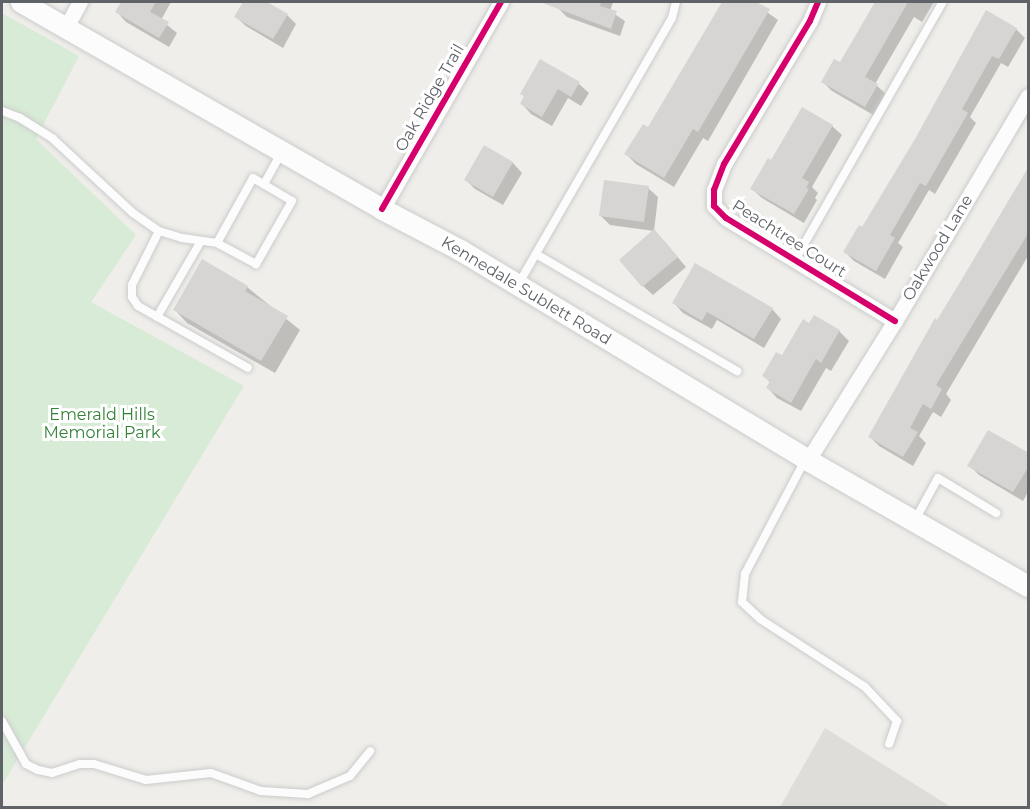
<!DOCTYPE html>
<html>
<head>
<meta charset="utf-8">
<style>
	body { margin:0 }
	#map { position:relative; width:1030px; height:809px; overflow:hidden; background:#efeeea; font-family:Montserrat,sans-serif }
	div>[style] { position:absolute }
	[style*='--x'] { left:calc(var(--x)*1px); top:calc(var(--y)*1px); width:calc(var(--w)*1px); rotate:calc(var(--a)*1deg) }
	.industrial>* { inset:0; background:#dfddda }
	.green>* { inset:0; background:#d8ebd6 }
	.shadow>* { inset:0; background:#0003 }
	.building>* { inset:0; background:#d6d5d3 }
	.roads { filter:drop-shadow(0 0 2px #cbcccc) drop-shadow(0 0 2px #cbcccc) }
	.service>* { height:8px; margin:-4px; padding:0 4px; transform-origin:4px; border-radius:4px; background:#fdfcfc }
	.minor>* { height:15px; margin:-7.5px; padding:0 7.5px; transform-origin:7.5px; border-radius:7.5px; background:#fdfcfc }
	.secondary>* { height:21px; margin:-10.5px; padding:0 10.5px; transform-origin:10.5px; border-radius:10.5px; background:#fdfcfc }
	.cycleway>* { height:6px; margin:-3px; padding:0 3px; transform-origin:3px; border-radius:3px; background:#d6006c }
	span { translate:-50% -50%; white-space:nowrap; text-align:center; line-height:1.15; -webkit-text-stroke:6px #fff; paint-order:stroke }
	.street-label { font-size:16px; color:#5f6368 }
	.park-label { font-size:16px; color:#348238 }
	.frame { position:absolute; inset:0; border:3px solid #5f6368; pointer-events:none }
</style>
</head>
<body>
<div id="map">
	<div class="industrial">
		<i style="clip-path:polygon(825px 728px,951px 807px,780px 807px)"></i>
	</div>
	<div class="green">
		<i style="clip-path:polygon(2px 13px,79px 56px,36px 139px,136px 235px,91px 302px,244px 386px,2px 785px)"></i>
	</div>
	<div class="shadow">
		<i style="clip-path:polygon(123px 2px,171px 2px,161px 20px,177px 33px,169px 47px,126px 22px,117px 12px)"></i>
		<i style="clip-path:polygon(245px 2px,264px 2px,287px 15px,296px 24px,283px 48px,246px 26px,236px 17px)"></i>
		<i style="clip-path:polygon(561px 2px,613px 2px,610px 11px,625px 21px,620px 36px,567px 17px,558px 8px)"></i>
		<i style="clip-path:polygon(723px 2px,753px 2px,778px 20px,708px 141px,703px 138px,674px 187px,636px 164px,626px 154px,648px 129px)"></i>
		<i style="clip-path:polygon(877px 2px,934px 2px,922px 22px,914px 17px,875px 84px,887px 95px,875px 116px,832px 91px,823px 82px,841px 64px)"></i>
		<i style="clip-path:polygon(987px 12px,1016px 29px,1025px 38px,1008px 67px,1001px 63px,970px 117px,976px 123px,935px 194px,929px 190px,898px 243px,903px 247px,885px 279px,854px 261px,845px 252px,862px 229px,916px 140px)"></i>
		<i style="clip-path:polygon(579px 84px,589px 93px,581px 106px,568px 98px,552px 126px,531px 114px,522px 104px,526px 97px,522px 94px)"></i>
		<i style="clip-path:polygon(832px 126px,842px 135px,812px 187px,818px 193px,815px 198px,817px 200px,804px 223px,762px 198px,752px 189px,772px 162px)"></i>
		<i style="clip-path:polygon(485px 147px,513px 163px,522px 173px,503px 205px,475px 189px,466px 180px)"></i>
		<i style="clip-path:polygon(1028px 171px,1028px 256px,946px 394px,951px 400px,941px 417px,933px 412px,919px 436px,926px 443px,913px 466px,879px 446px,870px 437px)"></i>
		<i style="clip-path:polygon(648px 188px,658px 197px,654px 231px,610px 225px,600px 215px)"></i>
		<i style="clip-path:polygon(664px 241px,686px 267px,653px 295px,643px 286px)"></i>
		<i style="clip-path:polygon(247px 287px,300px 330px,275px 373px,187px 323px,175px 310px)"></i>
		<i style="clip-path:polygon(674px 303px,772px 309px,781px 319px,764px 348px,717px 320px,712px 329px,683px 313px)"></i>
		<i style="clip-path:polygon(810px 325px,839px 331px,849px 341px,831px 371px,826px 368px,801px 411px,777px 398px,768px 388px,771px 383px,764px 376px)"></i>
		<i style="clip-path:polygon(1028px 455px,1028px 492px,1023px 501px,979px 475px,969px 465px)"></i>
	</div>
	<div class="building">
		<i style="clip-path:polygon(121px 2px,156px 2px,150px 12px,169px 22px,159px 38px,115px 12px)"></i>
		<i style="clip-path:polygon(243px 2px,267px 2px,288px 14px,273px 39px,234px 17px)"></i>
		<i style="clip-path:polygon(540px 2px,601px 2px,600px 6px,617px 11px,611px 29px)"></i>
		<i style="clip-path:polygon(722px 2px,756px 2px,770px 9px,698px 132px,693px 129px,664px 178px,624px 154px,643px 124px,648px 127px)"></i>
		<i style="clip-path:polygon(875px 2px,908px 2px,865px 77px,878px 84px,865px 107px,821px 82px,834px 59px,840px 62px)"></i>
		<i style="clip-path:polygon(986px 10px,1017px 28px,999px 59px,992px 56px,962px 109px,968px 113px,926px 186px,920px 183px,890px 235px,895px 238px,876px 271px,843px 252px,859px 225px,862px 227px,915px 139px)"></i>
		<i style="clip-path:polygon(540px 59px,580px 82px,571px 97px,558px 89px,542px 117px,520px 104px,524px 96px,520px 94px)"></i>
		<i style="clip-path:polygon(802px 107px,833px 125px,802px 178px,809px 182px,806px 188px,809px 189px,794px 214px,750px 189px,768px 158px,771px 160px)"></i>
		<i style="clip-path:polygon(484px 145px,513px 162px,493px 197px,464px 180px)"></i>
		<i style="clip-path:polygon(1029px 166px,1029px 232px,936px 385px,942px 389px,931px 409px,923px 404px,910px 428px,918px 432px,903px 457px,868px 437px,935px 318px,937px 320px,962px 279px)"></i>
		<i style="clip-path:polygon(604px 180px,649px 186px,644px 222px,599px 216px)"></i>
		<i style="clip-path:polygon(654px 229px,678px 257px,642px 287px,619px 260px)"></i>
		<i style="clip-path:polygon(202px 259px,248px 286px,245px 291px,288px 316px,261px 361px,173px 310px)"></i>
		<i style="clip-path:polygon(695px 263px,773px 308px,754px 339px,707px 312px,702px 321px,672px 303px)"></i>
		<i style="clip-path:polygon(814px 315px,840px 330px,821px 363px,816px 359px,791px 403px,766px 388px,770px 381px,762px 376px,776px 352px,782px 355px,803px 319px,809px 323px)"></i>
		<i style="clip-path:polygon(988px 430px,1029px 453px,1029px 466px,1013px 492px,967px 466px)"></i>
	</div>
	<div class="roads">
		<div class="service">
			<i style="--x:2;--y:111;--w:19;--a:21"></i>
			<i style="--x:20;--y:118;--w:39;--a:32"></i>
			<i style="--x:53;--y:139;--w:109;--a:42.8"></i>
			<i style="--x:133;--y:213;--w:32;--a:35"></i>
			<i style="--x:159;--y:231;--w:24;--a:17"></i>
			<i style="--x:182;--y:238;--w:35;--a:8"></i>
			<i style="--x:253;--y:178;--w:45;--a:30.5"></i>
			<i style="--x:292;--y:201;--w:73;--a:119.7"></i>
			<i style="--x:256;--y:264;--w:44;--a:-151.7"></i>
			<i style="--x:217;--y:243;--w:74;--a:-61"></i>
			<i style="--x:264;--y:184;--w:35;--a:-61"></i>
			<i style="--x:159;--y:231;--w:60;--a:116.6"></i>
			<i style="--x:132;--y:285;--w:12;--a:90"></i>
			<i style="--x:132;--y:297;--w:11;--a:56"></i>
			<i style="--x:138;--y:306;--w:126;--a:29.4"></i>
			<i style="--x:536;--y:254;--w:233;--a:30.2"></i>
			<i style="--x:795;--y:260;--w:297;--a:-60.2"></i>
			<i style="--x:519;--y:283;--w:306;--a:-60"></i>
			<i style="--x:672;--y:18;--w:16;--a:-76"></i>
			<i style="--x:157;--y:317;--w:88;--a:-59.9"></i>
			<i style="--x:805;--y:460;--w:129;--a:117.8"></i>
			<i style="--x:745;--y:574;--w:28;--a:96"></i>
			<i style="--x:742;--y:602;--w:25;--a:43"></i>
			<i style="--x:760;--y:619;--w:125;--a:32.9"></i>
			<i style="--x:865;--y:687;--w:47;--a:46.7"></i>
			<i style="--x:897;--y:721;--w:24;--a:109"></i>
			<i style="--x:915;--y:520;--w:48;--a:-61.3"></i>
			<i style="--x:938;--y:478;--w:68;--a:31.1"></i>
			<i style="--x:2;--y:721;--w:49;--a:60.8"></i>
			<i style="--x:26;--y:764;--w:13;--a:27"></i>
			<i style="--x:38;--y:770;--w:14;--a:12"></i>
			<i style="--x:52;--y:773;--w:29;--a:-18"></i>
			<i style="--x:80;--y:764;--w:14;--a:0"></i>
			<i style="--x:94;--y:764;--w:54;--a:17.1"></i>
			<i style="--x:146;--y:780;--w:65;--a:-6.1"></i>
			<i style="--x:211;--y:773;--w:53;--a:19.8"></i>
			<i style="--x:261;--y:791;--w:47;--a:3.7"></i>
			<i style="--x:308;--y:794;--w:46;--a:-23.2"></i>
			<i style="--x:350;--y:776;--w:32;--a:-51"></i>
		</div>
		<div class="minor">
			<i style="--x:818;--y:2;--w:21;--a:113"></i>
			<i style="--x:810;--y:21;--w:167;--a:121"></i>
			<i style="--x:724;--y:164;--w:28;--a:111"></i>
			<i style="--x:714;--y:190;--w:16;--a:90"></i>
			<i style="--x:714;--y:206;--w:17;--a:45"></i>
			<i style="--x:726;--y:218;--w:198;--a:31.4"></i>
			<i style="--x:66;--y:27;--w:29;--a:-61"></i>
			<i style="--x:382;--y:209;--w:239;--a:-60.1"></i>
			<i style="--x:808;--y:460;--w:164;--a:-58"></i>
			<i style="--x:895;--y:321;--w:261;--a:-59.4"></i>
		</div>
		<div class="secondary">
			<i style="--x:21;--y:2;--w:416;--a:29.8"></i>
			<i style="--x:382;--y:209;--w:88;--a:27.7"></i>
			<i style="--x:460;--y:250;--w:404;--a:31.1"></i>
			<i style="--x:806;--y:459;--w:256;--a:29.8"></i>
		</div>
	</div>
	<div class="cycleway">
		<i style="--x:818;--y:2;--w:21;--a:113"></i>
		<i style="--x:810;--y:21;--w:167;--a:121"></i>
		<i style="--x:724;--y:164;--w:28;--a:111"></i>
		<i style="--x:714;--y:190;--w:16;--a:90"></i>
		<i style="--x:714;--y:206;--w:17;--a:45"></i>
		<i style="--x:726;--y:218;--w:198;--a:31.4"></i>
		<i style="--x:382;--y:209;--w:239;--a:-60.1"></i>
	</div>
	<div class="street-label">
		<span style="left:430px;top:98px;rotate:-60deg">Oak Ridge Trail</span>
		<span style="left:789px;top:239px;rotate:32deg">Peachtree Court</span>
		<span style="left:938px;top:248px;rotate:-59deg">Oakwood Lane</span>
		<span style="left:526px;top:291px;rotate:31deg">Kennedale Sublett Road</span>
	</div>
	<div class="park-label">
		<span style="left:102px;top:424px">Emerald Hills<br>Memorial Park</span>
	</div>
	<div class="frame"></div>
</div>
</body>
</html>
